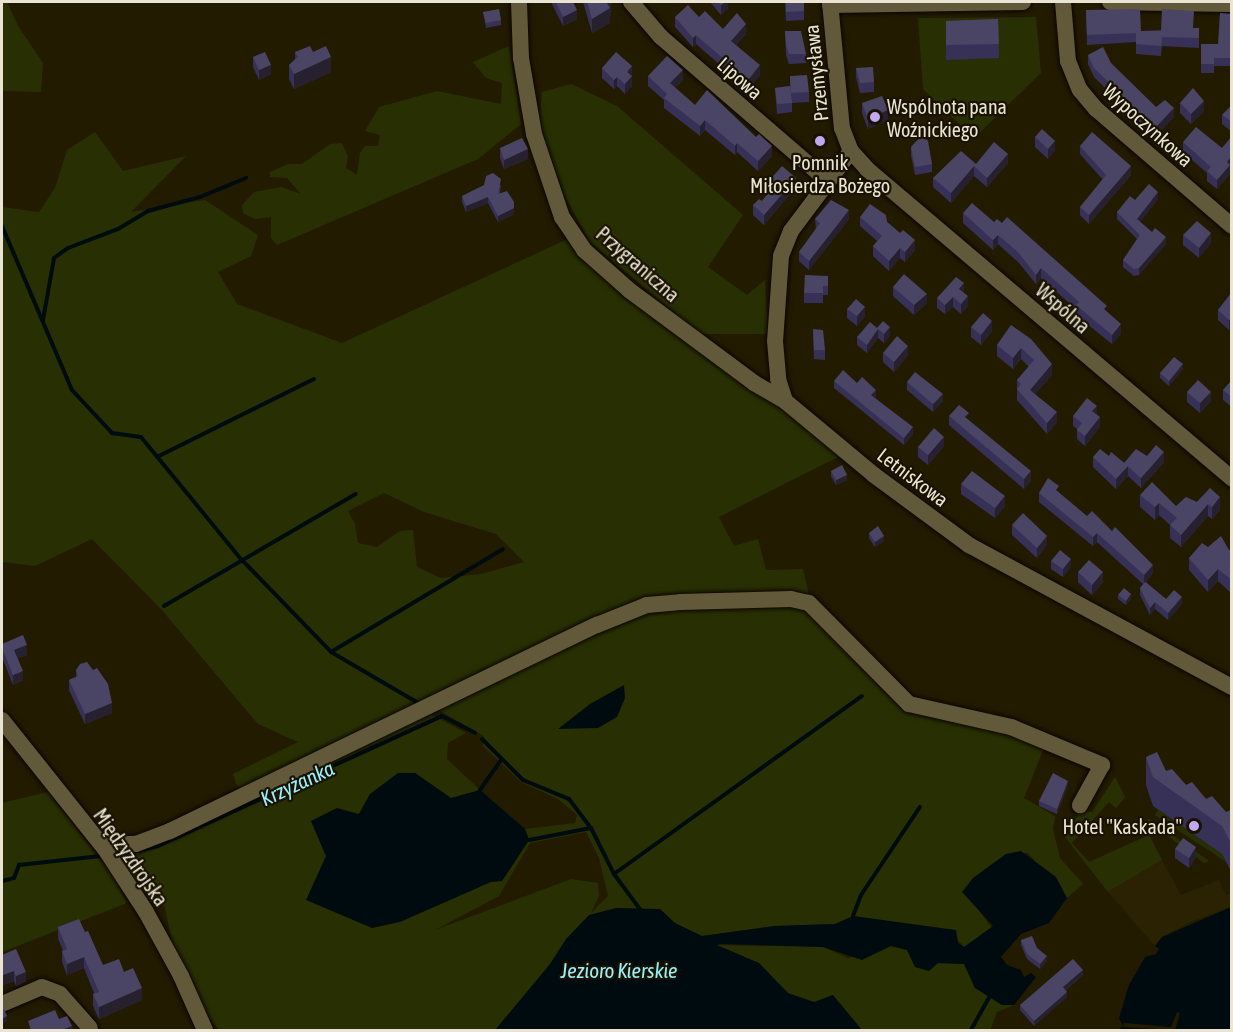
<!DOCTYPE html>
<html>
<head>
<meta charset="utf-8">
<style>
	body { margin:0 }
	#map { position:relative; width:1233px; height:1032px; overflow:hidden; background:#231b00; font-family:"Asap Condensed",sans-serif }
	div>[style] { position:absolute }
	[style*='--x'] { left:calc(var(--x)*1px); top:calc(var(--y)*1px); width:calc(var(--w)*1px); rotate:calc(var(--a)*1deg) }
	.green>* { inset:0; background:#283003 }
	.sand>* { inset:0; background:#2a2202 }
	.water>* { inset:0; background:#000b0f }
	.pier>* { inset:0; background:#231b00 }
	.stream>* { height:4px; margin:-2px; padding:0 2px; transform-origin:2px; border-radius:2px; background:#000b0f }
	.roads { filter:drop-shadow(0 0 2px #0c0500) drop-shadow(0 0 2px #0c0500) }
	.minor>* { height:16px; margin:-8px; padding:0 8px; transform-origin:8px; border-radius:8px; background:#62593b }
	.wall>* { inset:0; background:#373158 }
	.shaded-wall>* { inset:0; background:#27202f }
	.building>* { inset:0; background:#4a4565 }
	.dots>* { width:16px; height:16px; translate:-50% -50%; box-sizing:border-box; border:3px solid #1a1200; border-radius:50% }
	span { translate:-50% -50%; white-space:nowrap; text-align:center; line-height:1.15; -webkit-text-stroke:4.5px #1a1200; paint-order:stroke }
	.street-label { font-size:20px; color:#e9e4d3 }
	.poi-label { font-size:20px; color:#e9e4d3 }
	.left { translate:0 -50%; text-align:left }
	.right { translate:-100% -50%; text-align:right }
	.water-label { font-size:21px; color:#99effe; font-style:italic }
	.frame { position:absolute; inset:0; border:3px solid #e9e4d3; pointer-events:none }
</style>
</head>
<body>
<div id="map">
	<div class="green">
		<i style="clip-path:polygon(2px 2px,7px 2px,18px 26px,43px 63px,41px 92px,2px 91px)"></i>
		<i style="clip-path:polygon(1036px 17px,1041px 73px,974px 138px,923px 89px,918px 18px)"></i>
		<i style="clip-path:polygon(509px 46px,521px 124px,478px 159px,277px 245px,271px 238px,271px 217px,255px 219px,243px 213px,242px 205px,254px 192px,281px 187px,301px 194px,287px 178px,270px 177px,270px 172px,288px 164px,302px 164px,330px 144px,342px 143px,348px 156px,346px 168px,357px 175px,360px 153px,365px 146px,378px 146px,380px 135px,365px 131px,379px 107px,437px 91px,501px 104px,502px 83px,486px 78px,473px 62px)"></i>
		<i style="clip-path:polygon(571px 84px,617px 106px,743px 215px,708px 267px,747px 295px,765px 280px,768px 334px,700px 334px,590px 242px,564px 195px,539px 123px,542px 92px)"></i>
		<i style="clip-path:polygon(evenodd,95px 132px,123px 171px,186px 156px,131px 212px,205px 200px,258px 235px,251px 256px,218px 272px,237px 304px,342px 343px,570px 238px,840px 456px,719px 517px,734px 546px,758px 539px,766px 570px,803px 569px,809px 595px,645px 602px,243px 788px,237px 786px,233px 774px,298px 742px,258px 724px,161px 609px,92px 539px,35px 566px,2px 562px,2px 207px,39px 212px,55px 188px,67px 150px,95px 132px,384px 493px,424px 512px,496px 534px,524px 562px,481px 574px,441px 578px,417px 567px,413px 530px,400px 531px,377px 547px,358px 543px,355px 524px,348px 511px,384px 493px)"></i>
		<i style="clip-path:polygon(evenodd,807px 606px,906px 709px,926px 717px,1002px 729px,1046px 743px,1024px 798px,1055px 816px,1053px 829px,1060px 858px,1083px 884px,1067px 898px,1028px 853px,1006px 854px,984px 870px,979px 910px,993px 930px,964px 947px,950px 931px,853px 916px,835px 924px,774px 926px,702px 936px,716px 945px,823px 947px,848px 958px,891px 946px,907px 950px,915px 967px,929px 970px,938px 963px,964px 964px,975px 988px,1002px 1005px,1014px 1005px,997px 1012px,990px 1030px,220px 1030px,197px 1007px,176px 960px,165px 908px,154px 887px,135px 882px,116px 858px,426px 712px,466px 733px,448px 743px,447px 759px,480px 790px,451px 798px,415px 773px,370px 794px,359px 814px,311px 821px,326px 856px,502px 881px,529px 840px,525px 829px,575px 823px,577px 815px,558px 799px,521px 782px,483px 746px,484px 736px,435px 708px,626px 618px,670px 607px,807px 606px,586px 832px,599px 858px,608px 896px,591px 913px,599px 896px,598px 883px,571px 879px,435px 930px,499px 896px,530px 843px,586px 832px)"></i>
		<i style="clip-path:polygon(1115px 777px,1125px 797px,1116px 808px,1109px 802px,1072px 843px,1089px 862px,1149px 835px,1162px 860px,1108px 892px,1065px 837px,1081px 810px,1092px 812px)"></i>
		<i style="clip-path:polygon(48px 792px,113px 876px,127px 903px,2px 952px,2px 803px)"></i>
		<i style="clip-path:polygon(1158px 810px,1222px 854px,1226px 862px,1155px 815px)"></i>
		<i style="clip-path:polygon(1150px 819px,1209px 861px,1204px 863px,1156px 827px,1151px 829px,1147px 821px)"></i>
	</div>
	<div class="sand">
		<i style="clip-path:polygon(1162px 860px,1181px 895px,1219px 880px,1226px 895px,1231px 893px,1231px 907px,1190px 922px,1162px 937px,1155px 946px,1108px 892px)"></i>
	</div>
	<div class="water">
		<i style="clip-path:polygon(624px 685px,625px 698px,617px 717px,598px 728px,558px 729px,590px 704px)"></i>
		<i style="clip-path:polygon(398px 773px,415px 773px,451px 798px,480px 790px,525px 829px,529px 840px,502px 881px,491px 882px,400px 922px,372px 928px,306px 900px,326px 856px,311px 821px,337px 808px,359px 814px,370px 794px)"></i>
		<i style="clip-path:polygon(1021px 851px,1056px 877px,1067px 898px,1049px 923px,1021px 934px,1001px 957px,1007px 965px,1021px 970px,1024px 977px,1031px 973px,1036px 977px,1014px 1005px,1002px 1005px,975px 988px,964px 964px,938px 963px,929px 971px,915px 967px,907px 950px,891px 946px,862px 960px,823px 947px,721px 944px,717px 945px,759px 963px,788px 993px,814px 1002px,833px 995px,862px 1030px,495px 1030px,550px 964px,566px 939px,589px 915px,616px 908px,660px 909px,675px 923px,702px 936px,774px 926px,835px 924px,853px 916px,956px 930px,958px 943px,964px 947px,993px 926px,962px 892px,973px 878px,1006px 854px)"></i>
		<i style="clip-path:polygon(1231px 907px,1231px 1030px,1118px 1030px,1123px 1026px,1119px 1018px,1129px 985px,1145px 957px,1156px 954px,1159px 949px,1155px 946px,1162px 937px)"></i>
	</div>
	<div class="pier">
		<i style="clip-path:polygon(1177px 1012px,1180px 1013px,1175px 1030px,1123px 1027px,1124px 1023px,1171px 1027px)"></i>
	</div>
	<div class="stream">
		<i style="--x:2;--y:226;--w:178;--a:66.9"></i>
		<i style="--x:72;--y:390;--w:59;--a:47.1"></i>
		<i style="--x:112;--y:433;--w:29;--a:8"></i>
		<i style="--x:141;--y:437;--w:158;--a:50.7"></i>
		<i style="--x:241;--y:559;--w:129;--a:45.9"></i>
		<i style="--x:331;--y:652;--w:103;--a:30.3"></i>
		<i style="--x:43;--y:320;--w:63;--a:-79.9"></i>
		<i style="--x:54;--y:258;--w:17;--a:-36"></i>
		<i style="--x:68;--y:248;--w:53;--a:-20.8"></i>
		<i style="--x:118;--y:229;--w:35;--a:-31"></i>
		<i style="--x:148;--y:211;--w:54;--a:-15.1"></i>
		<i style="--x:200;--y:197;--w:50;--a:-22.4"></i>
		<i style="--x:159;--y:456;--w:173;--a:-26.4"></i>
		<i style="--x:164;--y:606;--w:222;--a:-30.3"></i>
		<i style="--x:331;--y:652;--w:200;--a:-30.9"></i>
		<i style="--x:482;--y:739;--w:58;--a:45"></i>
		<i style="--x:523;--y:780;--w:50;--a:22.4"></i>
		<i style="--x:569;--y:799;--w:36;--a:53"></i>
		<i style="--x:591;--y:828;--w:51;--a:63.4"></i>
		<i style="--x:614;--y:874;--w:47;--a:53.6"></i>
		<i style="--x:480;--y:790;--w:37;--a:-55"></i>
		<i style="--x:529;--y:840;--w:63;--a:-11"></i>
		<i style="--x:116;--y:857;--w:43;--a:-14.7"></i>
		<i style="--x:158;--y:846;--w:312;--a:-24.6"></i>
		<i style="--x:442;--y:716;--w:37;--a:27"></i>
		<i style="--x:614;--y:874;--w:305;--a:-35.7"></i>
		<i style="--x:2;--y:881;--w:12;--a:-14"></i>
		<i style="--x:14;--y:878;--w:14;--a:-69"></i>
		<i style="--x:19;--y:865;--w:82;--a:-6.3"></i>
		<i style="--x:853;--y:916;--w:22;--a:-69"></i>
		<i style="--x:861;--y:895;--w:106;--a:-56.2"></i>
		<i style="--x:971;--y:1030;--w:38;--a:-61"></i>
	</div>
	<div class="roads">
		<div class="minor">
			<i style="--x:519;--y:2;--w:56;--a:88"></i>
			<i style="--x:521;--y:58;--w:77;--a:80.3"></i>
			<i style="--x:534;--y:134;--w:88;--a:71.4"></i>
			<i style="--x:562;--y:217;--w:40;--a:56"></i>
			<i style="--x:584;--y:250;--w:60;--a:41.6"></i>
			<i style="--x:629;--y:290;--w:156;--a:36.6"></i>
			<i style="--x:754;--y:383;--w:36;--a:30"></i>
			<i style="--x:631;--y:2;--w:46;--a:49.4"></i>
			<i style="--x:661;--y:37;--w:221;--a:40.8"></i>
			<i style="--x:830;--y:2;--w:127;--a:84.6"></i>
			<i style="--x:842;--y:128;--w:25;--a:69"></i>
			<i style="--x:851;--y:151;--w:24;--a:48"></i>
			<i style="--x:867;--y:169;--w:479;--a:40.3"></i>
			<i style="--x:1063;--y:2;--w:59;--a:85.2"></i>
			<i style="--x:1068;--y:61;--w:31;--a:68"></i>
			<i style="--x:1080;--y:90;--w:25;--a:50"></i>
			<i style="--x:1096;--y:109;--w:179;--a:40.7"></i>
			<i style="--x:1110;--y:2;--w:122;--a:0.9"></i>
			<i style="--x:830;--y:5;--w:193;--a:-0.9"></i>
			<i style="--x:851;--y:151;--w:100;--a:126.9"></i>
			<i style="--x:791;--y:231;--w:27;--a:112"></i>
			<i style="--x:781;--y:256;--w:85;--a:94"></i>
			<i style="--x:775;--y:341;--w:38;--a:85"></i>
			<i style="--x:778;--y:379;--w:23;--a:72"></i>
			<i style="--x:785;--y:401;--w:116;--a:39.7"></i>
			<i style="--x:874;--y:475;--w:118;--a:36.4"></i>
			<i style="--x:969;--y:545;--w:299;--a:28.4"></i>
			<i style="--x:2;--y:720;--w:165;--a:51.4"></i>
			<i style="--x:105;--y:849;--w:75;--a:56.9"></i>
			<i style="--x:146;--y:912;--w:73;--a:61.3"></i>
			<i style="--x:181;--y:976;--w:59;--a:66"></i>
			<i style="--x:102;--y:845;--w:34;--a:-2"></i>
			<i style="--x:136;--y:844;--w:36;--a:-21"></i>
			<i style="--x:170;--y:831;--w:474;--a:-25.8"></i>
			<i style="--x:597;--y:625;--w:54;--a:-21.8"></i>
			<i style="--x:647;--y:605;--w:33;--a:-5"></i>
			<i style="--x:680;--y:602;--w:111;--a:-1.5"></i>
			<i style="--x:791;--y:599;--w:18;--a:13"></i>
			<i style="--x:809;--y:603;--w:142;--a:45.3"></i>
			<i style="--x:909;--y:704;--w:105;--a:12.7"></i>
			<i style="--x:1011;--y:727;--w:99;--a:22.7"></i>
			<i style="--x:1102;--y:765;--w:46;--a:118.8"></i>
			<i style="--x:2;--y:1004;--w:43;--a:-23"></i>
			<i style="--x:42;--y:987;--w:19;--a:21"></i>
			<i style="--x:60;--y:994;--w:45;--a:48.6"></i>
		</div>
	</div>
	<div class="wall">
		<i style="clip-path:polygon(551px 2px,573px 2px,577px 19px,563px 26px)"></i>
		<i style="clip-path:polygon(583px 2px,611px 2px,611px 15px,610px 16px,610px 23px,592px 33px)"></i>
		<i style="clip-path:polygon(710px 2px,728px 2px,728px 9px,721px 15px)"></i>
		<i style="clip-path:polygon(785px 2px,804px 2px,804px 20px,786px 21px)"></i>
		<i style="clip-path:polygon(1086px 10px,1141px 31px,1199px 28px,1199px 48px,1162px 46px,1161px 56px,1136px 54px,1136px 42px,1087px 45px)"></i>
		<i style="clip-path:polygon(483px 12px,501px 20px,501px 25px,486px 28px)"></i>
		<i style="clip-path:polygon(1232px 14px,1232px 66px,1214px 66px,1214px 73px,1201px 73px,1201px 44px,1218px 44px)"></i>
		<i style="clip-path:polygon(675px 17px,699px 17px,723px 29px,746px 34px,736px 45px,760px 75px,748px 89px,696px 44px,693px 47px,675px 27px)"></i>
		<i style="clip-path:polygon(998px 19px,999px 58px,946px 60px,946px 21px)"></i>
		<i style="clip-path:polygon(785px 31px,806px 54px,806px 63px,789px 64px,786px 55px)"></i>
		<i style="clip-path:polygon(295px 52px,313px 52px,331px 72px,294px 89px,289px 79px,289px 65px,295px 59px)"></i>
		<i style="clip-path:polygon(1088px 55px,1156px 107px,1174px 117px,1155px 137px,1094px 77px,1088px 64px)"></i>
		<i style="clip-path:polygon(253px 57px,271px 74px,259px 80px,253px 67px)"></i>
		<i style="clip-path:polygon(632px 66px,632px 86px,625px 94px,617px 86px,614px 89px,602px 78px,602px 68px)"></i>
		<i style="clip-path:polygon(856px 68px,874px 82px,874px 92px,860px 93px,856px 77px)"></i>
		<i style="clip-path:polygon(648px 76px,683px 80px,675px 88px,695px 105px,772px 156px,758px 171px,737px 152px,735px 155px,705px 130px,700px 136px,664px 108px,664px 100px,648px 86px)"></i>
		<i style="clip-path:polygon(790px 76px,809px 92px,809px 102px,792px 103px,792px 112px,777px 114px,775px 88px,790px 86px)"></i>
		<i style="clip-path:polygon(862px 103px,888px 120px,868px 129px,862px 113px)"></i>
		<i style="clip-path:polygon(1180px 103px,1204px 111px,1191px 124px,1180px 113px)"></i>
		<i style="clip-path:polygon(1232px 105px,1232px 132px,1222px 124px,1222px 115px)"></i>
		<i style="clip-path:polygon(1035px 137px,1055px 150px,1048px 159px,1035px 147px)"></i>
		<i style="clip-path:polygon(1183px 142px,1230px 167px,1230px 174px,1217px 189px,1207px 181px,1207px 173px,1183px 152px)"></i>
		<i style="clip-path:polygon(1080px 146px,1131px 175px,1089px 224px,1080px 215px,1080px 207px,1103px 180px,1080px 154px)"></i>
		<i style="clip-path:polygon(911px 147px,932px 164px,932px 172px,915px 175px,911px 155px)"></i>
		<i style="clip-path:polygon(500px 148px,528px 159px,504px 169px,500px 158px)"></i>
		<i style="clip-path:polygon(1008px 163px,987px 187px,974px 176px,951px 203px,933px 187px,933px 178px,976px 164px)"></i>
		<i style="clip-path:polygon(768px 182px,796px 187px,764px 225px,753px 215px,753px 205px,762px 201px,769px 193px)"></i>
		<i style="clip-path:polygon(501px 185px,500px 193px,514px 202px,514px 214px,498px 222px,488px 203px,466px 212px,462px 202px,462px 196px)"></i>
		<i style="clip-path:polygon(1158px 199px,1140px 222px,1166px 244px,1139px 275px,1134px 276px,1123px 267px,1123px 260px,1137px 239px,1117px 219px,1117px 212px,1135px 200px)"></i>
		<i style="clip-path:polygon(963px 213px,994px 222px,1107px 312px,1121px 334px,1112px 344px,1076px 315px,1076px 309px,1041px 278px,1036px 284px,1018px 262px,998px 244px,993px 250px,963px 223px)"></i>
		<i style="clip-path:polygon(860px 217px,887px 222px,900px 233px,915px 250px,905px 262px,900px 258px,889px 271px,873px 256px,873px 246px,877px 241px,860px 226px)"></i>
		<i style="clip-path:polygon(815px 219px,849px 219px,809px 270px,799px 261px,799px 252px,816px 229px)"></i>
		<i style="clip-path:polygon(1183px 235px,1211px 243px,1199px 258px,1183px 245px)"></i>
		<i style="clip-path:polygon(828px 276px,828px 295px,823px 295px,823px 303px,804px 303px,804px 293px)"></i>
		<i style="clip-path:polygon(893px 287px,927px 303px,914px 315px,893px 296px)"></i>
		<i style="clip-path:polygon(1232px 292px,1229px 330px,1218px 320px,1218px 310px)"></i>
		<i style="clip-path:polygon(964px 293px,968px 306px,961px 314px,953px 307px,945px 314px,937px 308px,937px 298px)"></i>
		<i style="clip-path:polygon(847px 309px,865px 316px,857px 326px,847px 318px)"></i>
		<i style="clip-path:polygon(1011px 325px,1052px 375px,1035px 394px,1057px 422px,1047px 434px,1017px 400px,1017px 380px,1029px 367px,1021px 359px,1013px 369px,997px 356px,997px 345px)"></i>
		<i style="clip-path:polygon(971px 327px,992px 331px,981px 345px,971px 337px)"></i>
		<i style="clip-path:polygon(877px 328px,890px 336px,884px 343px,878px 338px,867px 353px,857px 345px,857px 337px)"></i>
		<i style="clip-path:polygon(813px 329px,825px 350px,825px 360px,814px 359px)"></i>
		<i style="clip-path:polygon(883px 353px,908px 355px,894px 372px,883px 362px)"></i>
		<i style="clip-path:polygon(1183px 369px,1169px 386px,1160px 378px,1160px 373px)"></i>
		<i style="clip-path:polygon(834px 381px,857px 383px,876px 397px,875px 398px,913px 434px,904px 445px,834px 388px)"></i>
		<i style="clip-path:polygon(907px 382px,943px 401px,933px 412px,907px 390px)"></i>
		<i style="clip-path:polygon(1232px 382px,1232px 407px,1223px 400px,1223px 390px)"></i>
		<i style="clip-path:polygon(1187px 392px,1211px 401px,1200px 413px,1187px 402px)"></i>
		<i style="clip-path:polygon(1097px 415px,1100px 427px,1085px 446px,1077px 439px,1077px 429px,1073px 426px,1073px 416px)"></i>
		<i style="clip-path:polygon(949px 416px,1031px 481px,1024px 489px,949px 425px)"></i>
		<i style="clip-path:polygon(944px 446px,928px 465px,918px 457px,918px 447px)"></i>
		<i style="clip-path:polygon(1147px 456px,1164px 462px,1141px 488px,1128px 476px,1116px 489px,1093px 467px,1093px 457px,1124px 463px)"></i>
		<i style="clip-path:polygon(831px 471px,847px 480px,836px 485px,831px 476px)"></i>
		<i style="clip-path:polygon(961px 484px,1005px 506px,995px 518px,961px 494px)"></i>
		<i style="clip-path:polygon(1210px 488px,1220px 510px,1212px 519px,1208px 516px,1181px 547px,1170px 538px,1170px 525px,1159px 515px,1155px 520px,1140px 507px,1140px 495px,1176px 506px,1197px 502px)"></i>
		<i style="clip-path:polygon(1039px 493px,1059px 493px,1153px 573px,1146px 582px,1166px 599px,1182px 604px,1168px 620px,1155px 609px,1150px 615px,1140px 595px,1140px 588px,1143px 584px,1097px 542px,1093px 546px,1039px 502px)"></i>
		<i style="clip-path:polygon(1012px 525px,1047px 545px,1037px 558px,1012px 535px)"></i>
		<i style="clip-path:polygon(869px 533px,884px 541px,875px 547px,869px 538px)"></i>
		<i style="clip-path:polygon(1208px 547px,1229px 550px,1232px 552px,1231px 593px,1218px 581px,1208px 592px,1189px 570px,1189px 558px)"></i>
		<i style="clip-path:polygon(1051px 561px,1071px 567px,1063px 577px,1051px 569px)"></i>
		<i style="clip-path:polygon(1078px 572px,1103px 582px,1092px 595px,1078px 582px)"></i>
		<i style="clip-path:polygon(1118px 595px,1131px 599px,1126px 605px,1118px 599px)"></i>
		<i style="clip-path:polygon(2px 644px,27px 655px,18px 658px,23px 680px,13px 685px,2px 657px)"></i>
		<i style="clip-path:polygon(76px 670px,112px 713px,85px 724px,69px 690px,69px 680px,76px 677px)"></i>
		<i style="clip-path:polygon(1146px 757px,1226px 812px,1232px 810px,1232px 873px,1222px 854px,1153px 806px,1146px 785px)"></i>
		<i style="clip-path:polygon(1068px 785px,1057px 814px,1039px 806px,1039px 801px)"></i>
		<i style="clip-path:polygon(1175px 849px,1196px 857px,1189px 868px,1175px 858px)"></i>
		<i style="clip-path:polygon(58px 927px,85px 932px,103px 965px,124px 972px,142px 1000px,99px 1019px,93px 1006px,93px 994px,94px 993px,84px 968px,67px 975px,62px 962px,62px 951px,63px 950px,58px 939px)"></i>
		<i style="clip-path:polygon(1021px 940px,1037px 948px,1047px 961px,1040px 969px,1027px 959px,1021px 945px)"></i>
		<i style="clip-path:polygon(2px 955px,26px 981px,16px 986px,14px 981px,3px 985px,2px 980px)"></i>
		<i style="clip-path:polygon(1083px 975px,1066px 990px,1067px 997px,1034px 1026px,1020px 1010px,1020px 1005px)"></i>
	</div>
	<div class="shaded-wall">
		<i style="clip-path:polygon(610px 2px,611px 2px,611px 15px,610px 16px,610px 23px,592px 33px,592px 19px,607px 3px)"></i>
		<i style="clip-path:polygon(725px 2px,728px 2px,728px 9px,721px 15px,721px 5px)"></i>
		<i style="clip-path:polygon(577px 10px,577px 19px,563px 26px,563px 17px)"></i>
		<i style="clip-path:polygon(746px 24px,746px 34px,731px 50px,731px 41px)"></i>
		<i style="clip-path:polygon(696px 35px,696px 44px,693px 47px,693px 38px)"></i>
		<i style="clip-path:polygon(331px 57px,331px 72px,294px 89px,294px 74px)"></i>
		<i style="clip-path:polygon(271px 65px,271px 74px,259px 80px,259px 70px)"></i>
		<i style="clip-path:polygon(760px 65px,760px 75px,748px 89px,748px 80px)"></i>
		<i style="clip-path:polygon(632px 66px,632px 86px,625px 94px,625px 84px,627px 72px)"></i>
		<i style="clip-path:polygon(683px 70px,683px 80px,670px 93px,670px 83px)"></i>
		<i style="clip-path:polygon(617px 77px,617px 86px,614px 89px,614px 80px)"></i>
		<i style="clip-path:polygon(1204px 101px,1204px 111px,1191px 124px,1191px 114px)"></i>
		<i style="clip-path:polygon(1174px 108px,1174px 117px,1155px 137px,1155px 128px)"></i>
		<i style="clip-path:polygon(888px 110px,888px 120px,868px 129px,868px 119px)"></i>
		<i style="clip-path:polygon(705px 120px,705px 130px,700px 136px,700px 126px)"></i>
		<i style="clip-path:polygon(1055px 141px,1055px 150px,1048px 159px,1048px 149px)"></i>
		<i style="clip-path:polygon(737px 143px,737px 152px,735px 155px,735px 146px)"></i>
		<i style="clip-path:polygon(772px 146px,772px 156px,758px 171px,758px 161px)"></i>
		<i style="clip-path:polygon(528px 149px,528px 159px,504px 169px,504px 160px)"></i>
		<i style="clip-path:polygon(1008px 154px,1008px 163px,987px 187px,987px 178px)"></i>
		<i style="clip-path:polygon(1232px 156px,1230px 174px,1217px 189px,1217px 180px,1227px 162px)"></i>
		<i style="clip-path:polygon(974px 166px,974px 176px,951px 203px,951px 193px)"></i>
		<i style="clip-path:polygon(1131px 166px,1131px 175px,1089px 224px,1089px 215px)"></i>
		<i style="clip-path:polygon(796px 178px,796px 187px,764px 225px,764px 215px)"></i>
		<i style="clip-path:polygon(1158px 192px,1158px 199px,1137px 226px,1137px 219px)"></i>
		<i style="clip-path:polygon(488px 197px,488px 203px,466px 212px,466px 206px)"></i>
		<i style="clip-path:polygon(514px 208px,514px 214px,498px 222px,498px 216px)"></i>
		<i style="clip-path:polygon(849px 210px,849px 219px,809px 270px,809px 261px)"></i>
		<i style="clip-path:polygon(1211px 233px,1211px 243px,1199px 258px,1199px 248px)"></i>
		<i style="clip-path:polygon(998px 235px,998px 244px,993px 250px,993px 240px)"></i>
		<i style="clip-path:polygon(1166px 237px,1166px 244px,1139px 275px,1139px 268px)"></i>
		<i style="clip-path:polygon(915px 240px,915px 250px,905px 262px,905px 252px)"></i>
		<i style="clip-path:polygon(900px 248px,900px 258px,889px 271px,889px 261px)"></i>
		<i style="clip-path:polygon(1041px 268px,1041px 278px,1036px 284px,1036px 275px)"></i>
		<i style="clip-path:polygon(964px 283px,964px 293px,959px 289px)"></i>
		<i style="clip-path:polygon(927px 294px,927px 303px,914px 315px,914px 305px)"></i>
		<i style="clip-path:polygon(968px 296px,968px 306px,961px 314px,961px 304px)"></i>
		<i style="clip-path:polygon(953px 297px,953px 307px,945px 314px,945px 305px)"></i>
		<i style="clip-path:polygon(865px 307px,865px 316px,857px 326px,857px 316px)"></i>
		<i style="clip-path:polygon(1232px 318px,1232px 328px,1229px 330px,1229px 320px)"></i>
		<i style="clip-path:polygon(992px 321px,992px 331px,981px 345px,981px 335px)"></i>
		<i style="clip-path:polygon(1121px 324px,1121px 334px,1112px 344px,1112px 335px)"></i>
		<i style="clip-path:polygon(890px 327px,890px 336px,884px 343px,884px 334px)"></i>
		<i style="clip-path:polygon(878px 329px,878px 338px,867px 353px,867px 345px)"></i>
		<i style="clip-path:polygon(908px 346px,908px 355px,894px 372px,894px 362px)"></i>
		<i style="clip-path:polygon(1021px 348px,1021px 359px,1013px 369px,1013px 358px)"></i>
		<i style="clip-path:polygon(1052px 364px,1052px 375px,1030px 400px,1030px 390px)"></i>
		<i style="clip-path:polygon(1183px 364px,1183px 369px,1169px 386px,1169px 381px)"></i>
		<i style="clip-path:polygon(876px 390px,876px 397px,871px 403px,871px 395px)"></i>
		<i style="clip-path:polygon(1211px 392px,1211px 401px,1200px 413px,1200px 403px)"></i>
		<i style="clip-path:polygon(943px 394px,943px 401px,933px 412px,933px 404px)"></i>
		<i style="clip-path:polygon(1097px 406px,1097px 416px,1092px 411px)"></i>
		<i style="clip-path:polygon(1057px 412px,1057px 422px,1047px 434px,1047px 423px)"></i>
		<i style="clip-path:polygon(1100px 417px,1100px 427px,1085px 446px,1085px 436px)"></i>
		<i style="clip-path:polygon(913px 427px,913px 434px,904px 445px,904px 438px)"></i>
		<i style="clip-path:polygon(944px 437px,944px 446px,928px 465px,928px 455px)"></i>
		<i style="clip-path:polygon(1164px 452px,1164px 462px,1141px 488px,1141px 478px)"></i>
		<i style="clip-path:polygon(1128px 466px,1128px 476px,1116px 489px,1116px 479px)"></i>
		<i style="clip-path:polygon(1031px 471px,1031px 481px,1024px 489px,1024px 479px)"></i>
		<i style="clip-path:polygon(847px 475px,847px 480px,836px 485px,836px 480px)"></i>
		<i style="clip-path:polygon(1005px 496px,1005px 506px,995px 518px,995px 508px)"></i>
		<i style="clip-path:polygon(1220px 497px,1220px 510px,1212px 519px,1212px 507px)"></i>
		<i style="clip-path:polygon(1159px 503px,1159px 515px,1155px 520px,1155px 507px)"></i>
		<i style="clip-path:polygon(1208px 504px,1208px 516px,1181px 547px,1181px 535px)"></i>
		<i style="clip-path:polygon(1097px 533px,1097px 542px,1093px 546px,1093px 537px)"></i>
		<i style="clip-path:polygon(884px 536px,884px 541px,875px 547px,875px 542px)"></i>
		<i style="clip-path:polygon(1047px 536px,1047px 545px,1037px 558px,1037px 548px)"></i>
		<i style="clip-path:polygon(1071px 559px,1071px 567px,1063px 577px,1063px 569px)"></i>
		<i style="clip-path:polygon(1153px 565px,1153px 573px,1144px 584px,1144px 575px)"></i>
		<i style="clip-path:polygon(1218px 569px,1218px 581px,1208px 592px,1208px 580px)"></i>
		<i style="clip-path:polygon(1103px 572px,1103px 582px,1092px 595px,1092px 585px)"></i>
		<i style="clip-path:polygon(1131px 594px,1131px 599px,1126px 605px,1126px 601px)"></i>
		<i style="clip-path:polygon(1182px 597px,1182px 604px,1168px 620px,1168px 613px)"></i>
		<i style="clip-path:polygon(1155px 602px,1155px 609px,1150px 615px,1150px 608px)"></i>
		<i style="clip-path:polygon(27px 645px,27px 655px,14px 660px,14px 650px)"></i>
		<i style="clip-path:polygon(23px 671px,23px 680px,13px 685px,13px 675px)"></i>
		<i style="clip-path:polygon(112px 703px,112px 713px,85px 724px,85px 714px)"></i>
		<i style="clip-path:polygon(1068px 781px,1068px 785px,1057px 814px,1057px 809px)"></i>
		<i style="clip-path:polygon(1196px 847px,1196px 857px,1189px 868px,1189px 858px)"></i>
		<i style="clip-path:polygon(1047px 956px,1047px 961px,1040px 969px,1040px 964px)"></i>
		<i style="clip-path:polygon(84px 957px,84px 968px,67px 975px,67px 964px)"></i>
		<i style="clip-path:polygon(1083px 970px,1083px 975px,1063px 992px,1063px 987px)"></i>
		<i style="clip-path:polygon(14px 971px,14px 981px,3px 985px,3px 975px)"></i>
		<i style="clip-path:polygon(26px 972px,26px 981px,16px 986px,16px 976px)"></i>
		<i style="clip-path:polygon(142px 988px,142px 1000px,99px 1019px,99px 1007px)"></i>
		<i style="clip-path:polygon(1067px 992px,1067px 997px,1034px 1026px,1034px 1021px)"></i>
		<i style="clip-path:polygon(7px 1016px,7px 1021px,2px 1024px,2px 1019px)"></i>
		<i style="clip-path:polygon(72px 1026px,72px 1030px,62px 1030px)"></i>
	</div>
	<div class="building">
		<i style="clip-path:polygon(556px 2px,573px 2px,577px 10px,563px 17px)"></i>
		<i style="clip-path:polygon(587px 2px,610px 2px,607px 3px,610px 8px,592px 19px)"></i>
		<i style="clip-path:polygon(718px 2px,725px 2px,721px 5px)"></i>
		<i style="clip-path:polygon(786px 2px,804px 2px,804px 11px,786px 12px)"></i>
		<i style="clip-path:polygon(688px 5px,699px 17px,705px 11px,723px 29px,737px 13px,746px 24px,731px 41px,760px 65px,748px 80px,696px 35px,693px 38px,675px 17px)"></i>
		<i style="clip-path:polygon(499px 9px,501px 20px,486px 23px,483px 12px)"></i>
		<i style="clip-path:polygon(1140px 9px,1141px 31px,1161px 31px,1162px 9px,1194px 11px,1193px 28px,1199px 28px,1199px 38px,1162px 37px,1161px 46px,1136px 44px,1136px 33px,1087px 35px,1086px 10px)"></i>
		<i style="clip-path:polygon(1220px 13px,1232px 14px,1232px 58px,1214px 58px,1214px 64px,1201px 64px,1201px 44px,1218px 44px)"></i>
		<i style="clip-path:polygon(998px 19px,999px 44px,946px 45px,946px 21px)"></i>
		<i style="clip-path:polygon(785px 31px,801px 31px,806px 54px,789px 54px,786px 45px)"></i>
		<i style="clip-path:polygon(310px 46px,313px 52px,326px 46px,331px 57px,294px 74px,289px 65px,298px 57px,295px 52px)"></i>
		<i style="clip-path:polygon(1103px 47px,1111px 63px,1156px 107px,1165px 100px,1174px 108px,1155px 128px,1094px 68px,1088px 55px)"></i>
		<i style="clip-path:polygon(265px 52px,271px 65px,259px 70px,253px 57px)"></i>
		<i style="clip-path:polygon(616px 52px,632px 66px,627px 72px,632px 76px,625px 84px,617px 77px,614px 80px,602px 68px)"></i>
		<i style="clip-path:polygon(667px 56px,683px 70px,670px 83px,695px 105px,707px 90px,756px 137px,759px 134px,772px 146px,758px 161px,737px 143px,735px 146px,705px 120px,700px 126px,664px 98px,667px 94px,648px 76px)"></i>
		<i style="clip-path:polygon(873px 67px,874px 82px,860px 83px,856px 68px)"></i>
		<i style="clip-path:polygon(807px 75px,809px 92px,791px 93px,790px 76px)"></i>
		<i style="clip-path:polygon(790px 86px,792px 103px,777px 104px,775px 88px)"></i>
		<i style="clip-path:polygon(1193px 88px,1204px 101px,1191px 114px,1180px 103px)"></i>
		<i style="clip-path:polygon(882px 96px,888px 110px,868px 119px,862px 103px)"></i>
		<i style="clip-path:polygon(1232px 105px,1232px 122px,1222px 115px)"></i>
		<i style="clip-path:polygon(1196px 127px,1222px 148px,1232px 136px,1232px 156px,1227px 162px,1230px 165px,1217px 180px,1207px 171px,1211px 167px,1183px 142px)"></i>
		<i style="clip-path:polygon(1042px 129px,1055px 141px,1048px 149px,1035px 137px)"></i>
		<i style="clip-path:polygon(1092px 132px,1131px 166px,1089px 215px,1080px 207px,1106px 175px,1080px 146px)"></i>
		<i style="clip-path:polygon(922px 135px,928px 141px,932px 164px,915px 167px,911px 147px)"></i>
		<i style="clip-path:polygon(522px 138px,528px 149px,504px 160px,500px 148px)"></i>
		<i style="clip-path:polygon(994px 142px,1008px 154px,987px 178px,974px 166px,951px 193px,933px 178px,961px 151px,976px 164px)"></i>
		<i style="clip-path:polygon(782px 166px,796px 178px,764px 215px,753px 205px,759px 199px,762px 201px,773px 187px,768px 182px)"></i>
		<i style="clip-path:polygon(493px 173px,501px 179px,498px 194px,507px 191px,514px 202px,514px 208px,498px 216px,488px 197px,466px 206px,462px 196px,484px 185px,486px 176px)"></i>
		<i style="clip-path:polygon(1149px 184px,1158px 192px,1137px 219px,1152px 232px,1155px 228px,1166px 237px,1139px 268px,1134px 269px,1123px 260px,1140px 235px,1117px 212px,1130px 196px,1135px 200px)"></i>
		<i style="clip-path:polygon(831px 200px,849px 210px,809px 261px,799px 252px,820px 223px,815px 219px)"></i>
		<i style="clip-path:polygon(972px 203px,994px 222px,997px 219px,1002px 223px,1007px 217px,1107px 306px,1104px 309px,1121px 324px,1112px 335px,1076px 305px,1079px 302px,1041px 268px,1036px 275px,1018px 252px,998px 235px,993px 240px,963px 213px)"></i>
		<i style="clip-path:polygon(870px 204px,886px 215px,887px 222px,900px 233px,903px 230px,915px 240px,905px 252px,900px 248px,889px 261px,873px 246px,882px 236px,860px 217px)"></i>
		<i style="clip-path:polygon(1197px 221px,1211px 233px,1199px 248px,1183px 235px)"></i>
		<i style="clip-path:polygon(904px 274px,927px 294px,914px 305px,893px 287px)"></i>
		<i style="clip-path:polygon(805px 275px,828px 276px,828px 286px,823px 286px,823px 293px,804px 293px)"></i>
		<i style="clip-path:polygon(956px 277px,964px 283px,959px 289px,968px 296px,961px 304px,953px 297px,945px 305px,937px 298px)"></i>
		<i style="clip-path:polygon(1232px 292px,1232px 318px,1229px 320px,1218px 310px)"></i>
		<i style="clip-path:polygon(856px 299px,865px 307px,857px 316px,847px 309px)"></i>
		<i style="clip-path:polygon(983px 313px,992px 321px,981px 335px,971px 327px)"></i>
		<i style="clip-path:polygon(883px 321px,890px 327px,884px 334px,878px 329px,867px 345px,857px 337px,870px 322px,877px 328px)"></i>
		<i style="clip-path:polygon(1011px 325px,1031px 339px,1052px 364px,1030px 390px,1057px 412px,1047px 423px,1017px 389px,1021px 384px,1017px 380px,1034px 360px,1021px 348px,1013px 358px,997px 345px)"></i>
		<i style="clip-path:polygon(813px 329px,823px 330px,825px 350px,814px 350px)"></i>
		<i style="clip-path:polygon(897px 336px,908px 346px,894px 362px,883px 353px)"></i>
		<i style="clip-path:polygon(1174px 357px,1183px 364px,1169px 381px,1160px 373px)"></i>
		<i style="clip-path:polygon(843px 370px,857px 383px,862px 377px,876px 390px,871px 395px,913px 427px,904px 438px,834px 381px)"></i>
		<i style="clip-path:polygon(915px 372px,943px 394px,933px 404px,907px 382px)"></i>
		<i style="clip-path:polygon(1198px 380px,1211px 392px,1200px 403px,1187px 392px)"></i>
		<i style="clip-path:polygon(1231px 381px,1232px 382px,1232px 397px,1223px 390px)"></i>
		<i style="clip-path:polygon(1087px 398px,1097px 406px,1092px 411px,1100px 417px,1085px 436px,1077px 430px,1082px 423px,1073px 416px)"></i>
		<i style="clip-path:polygon(959px 405px,969px 413px,965px 417px,1031px 471px,1024px 479px,949px 416px)"></i>
		<i style="clip-path:polygon(934px 428px,944px 437px,928px 455px,918px 447px)"></i>
		<i style="clip-path:polygon(1156px 445px,1164px 452px,1141px 478px,1124px 463px,1136px 449px,1147px 456px)"></i>
		<i style="clip-path:polygon(1100px 449px,1109px 456px,1111px 452px,1128px 466px,1116px 479px,1093px 457px)"></i>
		<i style="clip-path:polygon(842px 465px,847px 475px,836px 480px,831px 471px)"></i>
		<i style="clip-path:polygon(972px 471px,1005px 496px,995px 508px,961px 484px)"></i>
		<i style="clip-path:polygon(1048px 478px,1059px 486px,1056px 490px,1087px 516px,1092px 511px,1112px 531px,1115px 527px,1153px 565px,1144px 575px,1097px 533px,1093px 537px,1039px 493px)"></i>
		<i style="clip-path:polygon(1152px 482px,1176px 506px,1186px 497px,1197px 502px,1210px 488px,1220px 497px,1212px 507px,1208px 504px,1181px 535px,1170px 525px,1177px 518px,1159px 503px,1155px 507px,1140px 495px)"></i>
		<i style="clip-path:polygon(1023px 513px,1047px 536px,1037px 548px,1012px 525px)"></i>
		<i style="clip-path:polygon(878px 526px,884px 536px,875px 542px,869px 533px)"></i>
		<i style="clip-path:polygon(1221px 536px,1229px 550px,1232px 552px,1232px 580px,1218px 569px,1208px 580px,1189px 558px,1202px 543px,1208px 547px)"></i>
		<i style="clip-path:polygon(1060px 550px,1071px 559px,1063px 569px,1051px 561px)"></i>
		<i style="clip-path:polygon(1089px 560px,1103px 572px,1092px 585px,1078px 572px)"></i>
		<i style="clip-path:polygon(1145px 582px,1166px 599px,1174px 590px,1182px 597px,1168px 613px,1155px 602px,1150px 608px,1140px 588px)"></i>
		<i style="clip-path:polygon(1124px 588px,1131px 594px,1126px 601px,1118px 595px)"></i>
		<i style="clip-path:polygon(23px 635px,27px 645px,14px 650px,23px 671px,13px 675px,2px 648px,2px 644px)"></i>
		<i style="clip-path:polygon(87px 662px,93px 670px,97px 668px,108px 684px,112px 703px,85px 714px,69px 680px,78px 676px,76px 670px,80px 664px)"></i>
		<i style="clip-path:polygon(1157px 752px,1166px 771px,1172px 769px,1186px 785px,1192px 782px,1206px 799px,1212px 796px,1226px 812px,1231px 810px,1232px 845px,1222px 826px,1153px 777px,1146px 757px)"></i>
		<i style="clip-path:polygon(1053px 773px,1068px 781px,1057px 809px,1039px 801px)"></i>
		<i style="clip-path:polygon(1183px 838px,1196px 847px,1189px 858px,1175px 849px)"></i>
		<i style="clip-path:polygon(79px 919px,85px 932px,88px 931px,103px 965px,119px 959px,124px 972px,133px 968px,142px 988px,99px 1007px,93px 994px,99px 992px,84px 957px,67px 964px,62px 951px,67px 949px,58px 927px)"></i>
		<i style="clip-path:polygon(1032px 936px,1037px 948px,1047px 956px,1040px 964px,1027px 954px,1021px 940px)"></i>
		<i style="clip-path:polygon(16px 949px,26px 972px,16px 976px,14px 971px,3px 975px,2px 971px,2px 955px)"></i>
		<i style="clip-path:polygon(1073px 959px,1083px 970px,1063px 987px,1067px 992px,1034px 1021px,1020px 1005px)"></i>
		<i style="clip-path:polygon(2px 1009px,4px 1009px,7px 1016px,2px 1019px)"></i>
		<i style="clip-path:polygon(55px 1010px,59px 1019px,67px 1016px,72px 1026px,62px 1030px,31px 1030px,28px 1021px)"></i>
	</div>
	<div class="dots">
		<i style="left:875px;top:117px;background:#c4a7f1"></i>
		<i style="left:820px;top:141px;background:#c4a7f1"></i>
		<i style="left:1194px;top:826px;background:#c4a7f1"></i>
	</div>
	<div class="street-label">
		<span style="left:816px;top:73px;rotate:-96deg">Przemysława</span>
		<span style="left:740px;top:78px;rotate:41deg">Lipowa</span>
		<span style="left:1148px;top:125px;rotate:42deg">Wypoczynkowa</span>
		<span style="left:638px;top:264px;rotate:41deg">Przygraniczna</span>
		<span style="left:1063px;top:308px;rotate:41deg">Wspólna</span>
		<span style="left:913px;top:477px;rotate:37deg">Letniskowa</span>
		<span style="left:131px;top:857px;rotate:55deg">Międzyzdrojska</span>
	</div>
	<div class="poi-label">
		<span class="left" style="left:887px;top:118px">Wspólnota pana<br>Woźnickiego</span>
		<span style="left:820px;top:174px">Pomnik<br>Miłosierdza Bożego</span>
		<span class="right" style="left:1182px;top:826px">Hotel "Kaskada"</span>
	</div>
	<div class="water-label">
		<span style="left:297px;top:783px;rotate:-25deg">Krzyżanka</span>
		<span style="left:619px;top:970px">Jezioro Kierskie</span>
	</div>
	<div class="frame"></div>
</div>
</body>
</html>
